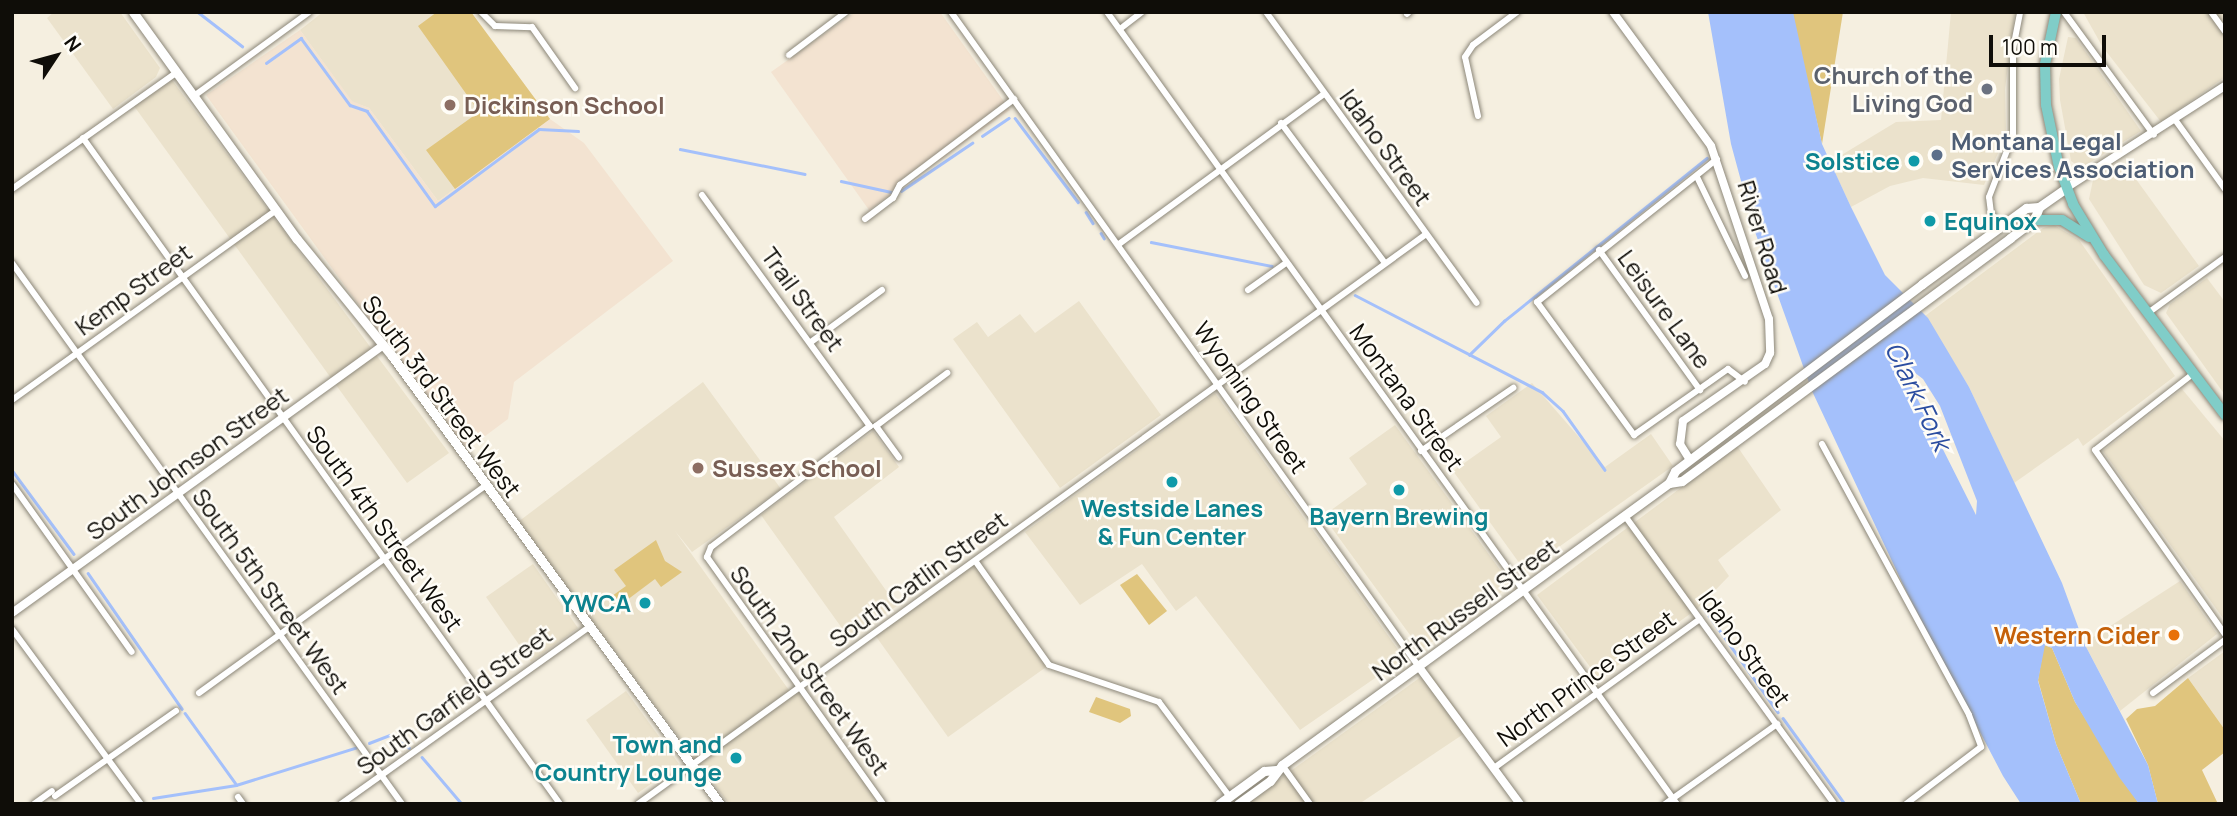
<!DOCTYPE html>
<html>
<head>
<meta charset="utf-8">
<style>
	body { margin:0 }
	#map { position:relative; width:2237px; height:816px; overflow:hidden; background:#f5efe0; font-family:Manrope,sans-serif }
	div>[style] { position:absolute }
	[style*='--x'] { left:calc(var(--x)*1px); top:calc(var(--y)*1px); width:calc(var(--w)*1px); rotate:calc(var(--a)*1deg) }
	.built>* { inset:0; background:#ebe2cc }
	.industrial>* { inset:0; background:#f3e3d1 }
	.green>* { inset:0; background:#e0c57d }
	.water>* { inset:0; background:#a4c0fb }
	.stream>* { height:2.5px; margin:-1.25px; padding:0 1.25px; transform-origin:1.25px; border-radius:1.25px; background:#a4c0fb }
	.roads { filter:drop-shadow(0 0 2px #8c8779) drop-shadow(0 0 2px #8c8779) }
	.minor>* { height:6px; margin:-3px; padding:0 3px; transform-origin:3px; border-radius:3px; background:#fff }
	.tertiary>* { height:8px; margin:-4px; padding:0 4px; transform-origin:4px; border-radius:4px; background:#fff }
	.secondary>* { height:9px; margin:-4.5px; padding:0 4.5px; transform-origin:4.5px; border-radius:4.5px; background:#fff }
	.primary>* { height:10px; margin:-5px; padding:0 5px; transform-origin:5px; border-radius:5px; background:#80cdc8 }
	.dots>* { width:19px; height:19px; translate:-50% -50%; box-sizing:border-box; border:4px solid #fffdf7; border-radius:50% }
	span { translate:-50% -50%; white-space:nowrap; text-align:center; line-height:1.15; -webkit-text-stroke:5px #fffdf7; paint-order:stroke }
	.worship-label { font-size:24px; color:#5b616d; font-weight:700 }
	.right { translate:-100% -50%; text-align:right }
	.education-label { font-size:24px; color:#785e54; font-weight:700 }
	.left { translate:0 -50%; text-align:left }
	.service-label { font-size:24px; color:#4e5e75; font-weight:700 }
	.street-label { font-size:24px; color:#0f0d08 }
	.culture-label { font-size:24px; color:#0d838f; font-weight:700 }
	.food-label { font-size:24px; color:#c56008; font-weight:700 }
	.water-label { font-size:26px; color:#2b4da0; font-style:italic }
	.frame { position:absolute; inset:0; border:14px solid #0f0d08; pointer-events:none }
	.north { position:absolute; left:21px; top:21px; width:70px; height:70px; -webkit-text-stroke:5px #fffdf7; paint-order:stroke; rotate:54deg; font-size:19px; font-weight:700; line-height:28px; text-align:center; color:#0f0d08 }
	.north::after { content:''; display:block; margin:auto; width:24px; height:32px; background:#0f0d08; clip-path:polygon(50% 0,100% 100%,50% 72%,0 100%) }
	.scale { position:absolute; left:1989px; top:35px; width:117px; height:32px; box-sizing:border-box; border:4px solid #0f0d08; border-top:0; padding-left:9px; font-size:21px; line-height:24px; white-space:nowrap; color:#0f0d08; -webkit-text-stroke:5px #fffdf7; paint-order:stroke }
</style>
</head>
<body>
<div id="map">
	<div class="built">
		<i style="clip-path:polygon(54px 12px,120px 12px,160px 68px,156px 77px,113px 109px,47px 18px)"></i>
		<i style="clip-path:polygon(323px 12px,471px 12px,550px 119px,438px 201px,369px 108px,352px 102px,300px 30px)"></i>
		<i style="clip-path:polygon(1951px 12px,2015px 12px,2005px 89px,2006px 135px,1984px 185px,1923px 178px,1890px 186px,1851px 207px,1830px 162px,1896px 122px,1941px 120px)"></i>
		<i style="clip-path:polygon(2083px 12px,2225px 12px,2225px 77px,2161px 122px,2102px 46px)"></i>
		<i style="clip-path:polygon(2068px 37px,2076px 38px,2141px 131px,2081px 168px,2071px 161px,2060px 100px,2059px 79px)"></i>
		<i style="clip-path:polygon(172px 80px,449px 453px,407px 483px,134px 106px)"></i>
		<i style="clip-path:polygon(2125px 164px,2199px 266px,2161px 293px,2144px 285px,2089px 199px,2093px 180px)"></i>
		<i style="clip-path:polygon(2054px 225px,2079px 240px,2175px 376px,2083px 446px,2078px 438px,2014px 483px,1969px 387px,1925px 316px,2043px 228px)"></i>
		<i style="clip-path:polygon(2207px 278px,2225px 302px,2225px 395px,2166px 313px,2170px 304px)"></i>
		<i style="clip-path:polygon(1079px 301px,1161px 415px,1060px 488px,953px 339px,977px 322px,988px 337px,1020px 314px,1035px 333px)"></i>
		<i style="clip-path:polygon(703px 382px,781px 489px,692px 552px,675px 531px,791px 693px,802px 686px,884px 804px,729px 804px,518px 522px)"></i>
		<i style="clip-path:polygon(1532px 383px,1605px 467px,1651px 434px,1673px 466px,1525px 571px,1453px 471px,1501px 437px,1486px 416px)"></i>
		<i style="clip-path:polygon(2182px 389px,2225px 441px,2225px 621px,2103px 451px)"></i>
		<i style="clip-path:polygon(1215px 393px,1404px 658px,1300px 730px,1196px 596px,1176px 611px,1142px 564px,1080px 605px,1025px 532px)"></i>
		<i style="clip-path:polygon(1395px 425px,1511px 585px,1421px 650px,1323px 516px,1367px 484px,1349px 458px)"></i>
		<i style="clip-path:polygon(873px 431px,899px 467px,834px 517px,897px 606px,849px 638px,761px 515px)"></i>
		<i style="clip-path:polygon(1737px 446px,1781px 510px,1718px 560px,1729px 576px,1697px 609px,1599px 679px,1537px 595px)"></i>
		<i style="clip-path:polygon(976px 562px,1049px 665px,948px 737px,875px 635px)"></i>
		<i style="clip-path:polygon(533px 564px,578px 628px,531px 662px,486px 597px)"></i>
		<i style="clip-path:polygon(2180px 581px,2217px 634px,2120px 711px,2084px 643px)"></i>
		<i style="clip-path:polygon(2225px 651px,2225px 730px,2188px 678px)"></i>
		<i style="clip-path:polygon(1429px 671px,1471px 729px,1359px 804px,1245px 804px)"></i>
		<i style="clip-path:polygon(626px 691px,679px 764px,638px 793px,586px 720px)"></i>
	</div>
	<div class="industrial">
		<i style="clip-path:polygon(855px 12px,940px 12px,1010px 110px,869px 210px,771px 72px)"></i>
		<i style="clip-path:polygon(300px 30px,352px 101px,369px 108px,438px 201px,550px 119px,584px 143px,673px 261px,514px 382px,508px 419px,465px 451px,206px 95px)"></i>
	</div>
	<div class="green">
		<i style="clip-path:polygon(437px 12px,471px 12px,550px 119px,455px 189px,426px 150px,479px 112px,418px 26px)"></i>
		<i style="clip-path:polygon(1793px 12px,1843px 12px,1822px 144px,1792px 15px)"></i>
		<i style="clip-path:polygon(656px 540px,665px 561px,682px 572px,661px 587px,655px 579px,619px 606px,612px 596px,626px 586px,614px 570px)"></i>
		<i style="clip-path:polygon(1137px 574px,1167px 611px,1149px 625px,1120px 585px)"></i>
		<i style="clip-path:polygon(2044px 645px,2052px 648px,2075px 702px,2139px 804px,2081px 804px,2056px 744px,2038px 680px)"></i>
		<i style="clip-path:polygon(2188px 678px,2225px 730px,2225px 752px,2202px 770px,2218px 804px,2158px 804px,2148px 765px,2126px 719px,2137px 709px,2155px 706px)"></i>
		<i style="clip-path:polygon(1096px 697px,1130px 709px,1131px 716px,1120px 723px,1089px 712px)"></i>
	</div>
	<div class="water">
		<i style="clip-path:polygon(evenodd,1708px 12px,1793px 12px,1822px 144px,1851px 207px,1885px 275px,1928px 318px,1969px 387px,2062px 583px,2084px 643px,2148px 765px,2158px 804px,2139px 804px,2119px 777px,2075px 702px,2052px 648px,2045px 645px,2038px 681px,2056px 744px,2081px 804px,2021px 804px,2003px 776px,1907px 593px,1812px 391px,1754px 229px,1731px 144px,1708px 12px,1906px 366px,1923px 379px,1940px 406px,1977px 501px,1976px 515px,1902px 368px,1906px 366px)"></i>
	</div>
	<div class="stream">
		<i style="--x:198;--y:12;--w:56;--a:37.7"></i>
		<i style="--x:266;--y:63;--w:43;--a:-35.5"></i>
		<i style="--x:301;--y:38;--w:83;--a:53.8"></i>
		<i style="--x:350;--y:105;--w:18;--a:19"></i>
		<i style="--x:367;--y:111;--w:117;--a:54.4"></i>
		<i style="--x:435;--y:206;--w:129;--a:-36.5"></i>
		<i style="--x:539;--y:129;--w:39;--a:3"></i>
		<i style="--x:1015;--y:118;--w:105;--a:53.1"></i>
		<i style="--x:982;--y:136;--w:32;--a:-34"></i>
		<i style="--x:680;--y:149;--w:127;--a:11.3"></i>
		<i style="--x:841;--y:181;--w:51;--a:12.4"></i>
		<i style="--x:901;--y:191;--w:86;--a:-34.1"></i>
		<i style="--x:1086;--y:212;--w:13;--a:58"></i>
		<i style="--x:1101;--y:233;--w:6;--a:59"></i>
		<i style="--x:1151;--y:242;--w:123;--a:11.2"></i>
		<i style="--x:1355;--y:295;--w:211;--a:27.4"></i>
		<i style="--x:1542;--y:392;--w:28;--a:42"></i>
		<i style="--x:1563;--y:411;--w:72;--a:54.6"></i>
		<i style="--x:1469;--y:355;--w:49;--a:-44.2"></i>
		<i style="--x:1504;--y:321;--w:260;--a:-38.8"></i>
		<i style="--x:12;--y:470;--w:104;--a:53.6"></i>
		<i style="--x:88;--y:573;--w:165;--a:55.3"></i>
		<i style="--x:1703;--y:607;--w:129;--a:54.5"></i>
		<i style="--x:185;--y:713;--w:87;--a:54.3"></i>
		<i style="--x:1783;--y:718;--w:106;--a:54.2"></i>
		<i style="--x:369;--y:743;--w:22;--a:-21"></i>
		<i style="--x:390;--y:735;--w:23;--a:34"></i>
		<i style="--x:422;--y:757;--w:62;--a:49.6"></i>
		<i style="--x:153;--y:798;--w:84;--a:-8.9"></i>
		<i style="--x:236;--y:785;--w:125;--a:-17.3"></i>
		<i style="--x:120;--y:804;--w:5;--a:-11"></i>
	</div>
	<div class="roads">
		<div class="minor">
			<i style="--x:481;--y:12;--w:20;--a:45"></i>
			<i style="--x:495;--y:26;--w:37;--a:2"></i>
			<i style="--x:532;--y:27;--w:75;--a:54.8"></i>
			<i style="--x:951;--y:12;--w:805;--a:54.45"></i>
			<i style="--x:1107;--y:12;--w:976;--a:54.26"></i>
			<i style="--x:1266;--y:12;--w:359;--a:54.1"></i>
			<i style="--x:2064;--y:12;--w:152;--a:53.8"></i>
			<i style="--x:2211;--y:12;--w:24;--a:54"></i>
			<i style="--x:1407;--y:14;--w:3;--a:-45"></i>
			<i style="--x:1120;--y:29;--w:28;--a:-38"></i>
			<i style="--x:789;--y:55;--w:71;--a:-37"></i>
			<i style="--x:194;--y:96;--w:142;--a:-36.1"></i>
			<i style="--x:1478;--y:116;--w:60;--a:-102.4"></i>
			<i style="--x:1465;--y:57;--w:14;--a:-56"></i>
			<i style="--x:1473;--y:45;--w:55;--a:-36.9"></i>
			<i style="--x:2176;--y:121;--w:84;--a:54.2"></i>
			<i style="--x:1281;--y:123;--w:174;--a:53.4"></i>
			<i style="--x:83;--y:138;--w:819;--a:54.39"></i>
			<i style="--x:1717;--y:159;--w:230;--a:141.5"></i>
			<i style="--x:1537;--y:302;--w:165;--a:53.9"></i>
			<i style="--x:1634;--y:435;--w:115;--a:-35.1"></i>
			<i style="--x:1728;--y:369;--w:21;--a:37"></i>
			<i style="--x:1697;--y:177;--w:110;--a:64.1"></i>
			<i style="--x:12;--y:189;--w:202;--a:-35.3"></i>
			<i style="--x:702;--y:195;--w:286;--a:54"></i>
			<i style="--x:865;--y:219;--w:35;--a:-37"></i>
			<i style="--x:893;--y:198;--w:15;--a:-62"></i>
			<i style="--x:900;--y:185;--w:143;--a:-37"></i>
			<i style="--x:2001;--y:227;--w:17;--a:-126"></i>
			<i style="--x:1991;--y:213;--w:16;--a:-97"></i>
			<i style="--x:1989;--y:197;--w:66;--a:-68.8"></i>
			<i style="--x:2013;--y:135;--w:86;--a:-90"></i>
			<i style="--x:2013;--y:49;--w:38;--a:-79"></i>
			<i style="--x:1119;--y:244;--w:254;--a:-36.2"></i>
			<i style="--x:1599;--y:250;--w:173;--a:54.2"></i>
			<i style="--x:12;--y:263;--w:667;--a:54.21"></i>
			<i style="--x:1248;--y:290;--w:47;--a:-35.4"></i>
			<i style="--x:2148;--y:313;--w:95;--a:-36"></i>
			<i style="--x:811;--y:342;--w:88;--a:-36.2"></i>
			<i style="--x:2194;--y:373;--w:125;--a:142.1"></i>
			<i style="--x:2095;--y:450;--w:225;--a:54.8"></i>
			<i style="--x:12;--y:400;--w:325;--a:-35.7"></i>
			<i style="--x:870;--y:426;--w:200;--a:142.7"></i>
			<i style="--x:711;--y:547;--w:11;--a:112"></i>
			<i style="--x:707;--y:557;--w:303;--a:54.5"></i>
			<i style="--x:876;--y:426;--w:89;--a:-36.7"></i>
			<i style="--x:876;--y:426;--w:39;--a:54"></i>
			<i style="--x:1822;--y:444;--w:308;--a:61.5"></i>
			<i style="--x:1969;--y:715;--w:34;--a:69"></i>
			<i style="--x:1981;--y:747;--w:94;--a:142.8"></i>
			<i style="--x:1421;--y:451;--w:112;--a:-34.4"></i>
			<i style="--x:12;--y:484;--w:206;--a:54.5"></i>
			<i style="--x:1625;--y:516;--w:356;--a:54"></i>
			<i style="--x:976;--y:562;--w:126;--a:54.7"></i>
			<i style="--x:1049;--y:665;--w:116;--a:18.6"></i>
			<i style="--x:1159;--y:702;--w:117;--a:53.3"></i>
			<i style="--x:12;--y:629;--w:217;--a:53.6"></i>
			<i style="--x:199;--y:693;--w:354;--a:-35.9"></i>
			<i style="--x:2153;--y:693;--w:89;--a:-36.4"></i>
			<i style="--x:1282;--y:765;--w:48;--a:54.3"></i>
			<i style="--x:1494;--y:768;--w:254;--a:-35.9"></i>
			<i style="--x:55;--y:796;--w:148;--a:-35.1"></i>
			<i style="--x:238;--y:797;--w:9;--a:54"></i>
			<i style="--x:34;--y:804;--w:22;--a:-36"></i>
			<i style="--x:341;--y:804;--w:305;--a:-35.5"></i>
			<i style="--x:638;--y:804;--w:971;--a:-35.87"></i>
			<i style="--x:1665;--y:804;--w:138;--a:-35.5"></i>
		</div>
		<div class="tertiary">
			<i style="--x:1613;--y:12;--w:166;--a:53.8"></i>
			<i style="--x:1711;--y:146;--w:182;--a:71.5"></i>
			<i style="--x:1769;--y:319;--w:34;--a:88"></i>
			<i style="--x:1770;--y:353;--w:12;--a:114"></i>
			<i style="--x:1765;--y:364;--w:100;--a:145.2"></i>
			<i style="--x:1683;--y:421;--w:23;--a:97"></i>
			<i style="--x:1680;--y:444;--w:19;--a:58"></i>
			<i style="--x:2066;--y:188;--w:189;--a:-32.7"></i>
			<i style="--x:12;--y:613;--w:458;--a:-35.8"></i>
			<i style="--x:1419;--y:667;--w:170;--a:53.6"></i>
		</div>
		<div class="secondary">
			<i style="--x:133;--y:12;--w:280;--a:54.2"></i>
			<i style="--x:297;--y:239;--w:151;--a:50.9"></i>
			<i style="--x:392;--y:356;--w:555;--a:53.79"></i>
			<i style="--x:1669;--y:483;--w:13;--a:-63"></i>
			<i style="--x:1675;--y:471;--w:310;--a:-37.1"></i>
			<i style="--x:1922;--y:284;--w:129;--a:-36.2"></i>
			<i style="--x:2026;--y:208;--w:13;--a:-4"></i>
			<i style="--x:2039;--y:207;--w:33;--a:-35"></i>
			<i style="--x:1219;--y:804;--w:56;--a:-36.3"></i>
			<i style="--x:1264;--y:771;--w:12;--a:-5"></i>
			<i style="--x:1238;--y:804;--w:39;--a:-36"></i>
			<i style="--x:1270;--y:781;--w:20;--a:-53"></i>
			<i style="--x:1282;--y:765;--w:479;--a:-36.1"></i>
			<i style="--x:1669;--y:483;--w:13;--a:-9"></i>
			<i style="--x:1682;--y:481;--w:408;--a:-36.5"></i>
			<i style="--x:2010;--y:238;--w:30;--a:-37"></i>
			<i style="--x:2034;--y:220;--w:14;--a:-69"></i>
		</div>
		<div class="primary">
			<i style="--x:2056;--y:12;--w:53;--a:101.9"></i>
			<i style="--x:2045;--y:64;--w:41;--a:88.6"></i>
			<i style="--x:2046;--y:105;--w:63;--a:78.2"></i>
			<i style="--x:2059;--y:167;--w:40;--a:69"></i>
			<i style="--x:2073;--y:204;--w:60;--a:58.7"></i>
			<i style="--x:2104;--y:255;--w:201;--a:52.9"></i>
			<i style="--x:2034;--y:220;--w:28;--a:0"></i>
			<i style="--x:2062;--y:220;--w:32;--a:32"></i>
		</div>
	</div>
	<div class="dots">
		<i style="left:1987px;top:89px;background:#6b7280"></i>
		<i style="left:450px;top:105px;background:#8d6e63"></i>
		<i style="left:1937px;top:155px;background:#5c6f8a"></i>
		<i style="left:1914px;top:161px;background:#0f9aa8"></i>
		<i style="left:1930px;top:221px;background:#0f9aa8"></i>
		<i style="left:698px;top:468px;background:#8d6e63"></i>
		<i style="left:1172px;top:482px;background:#0f9aa8"></i>
		<i style="left:1399px;top:490px;background:#0f9aa8"></i>
		<i style="left:645px;top:603px;background:#0f9aa8"></i>
		<i style="left:2174px;top:635px;background:#e8710a"></i>
		<i style="left:736px;top:758px;background:#0f9aa8"></i>
	</div>
	<div class="worship-label">
		<span class="right" style="left:1973px;top:89px">Church of the<br>Living God</span>
	</div>
	<div class="education-label">
		<span class="left" style="left:464px;top:105px">Dickinson School</span>
		<span class="left" style="left:712px;top:468px">Sussex School</span>
	</div>
	<div class="service-label">
		<span class="left" style="left:1951px;top:155px">Montana Legal<br>Services Association</span>
	</div>
	<div class="street-label">
		<span style="left:1386px;top:147px;rotate:54deg">Idaho Street</span>
		<span style="left:1763px;top:237px;rotate:73deg">River Road</span>
		<span style="left:133px;top:289px;rotate:-36deg">Kemp Street</span>
		<span style="left:803px;top:299px;rotate:54deg">Trail Street</span>
		<span style="left:1665px;top:309px;rotate:54deg">Leisure Lane</span>
		<span style="left:442px;top:396px;rotate:53deg">South 3rd Street West</span>
		<span style="left:1251px;top:397px;rotate:55deg">Wyoming Street</span>
		<span style="left:1407px;top:397px;rotate:54deg">Montana Street</span>
		<span style="left:187px;top:463px;rotate:-36deg">South Johnson Street</span>
		<span style="left:385px;top:528px;rotate:54deg">South 4th Street West</span>
		<span style="left:918px;top:579px;rotate:-36deg">South Catlin Street</span>
		<span style="left:271px;top:591px;rotate:54deg">South 5th Street West</span>
		<span style="left:1465px;top:609px;rotate:-36deg">North Russell Street</span>
		<span style="left:1745px;top:648px;rotate:54deg">Idaho Street</span>
		<span style="left:810px;top:670px;rotate:54deg">South 2nd Street West</span>
		<span style="left:1586px;top:678px;rotate:-36deg">North Prince Street</span>
		<span style="left:454px;top:700px;rotate:-36deg">South Garfield Street</span>
	</div>
	<div class="culture-label">
		<span class="right" style="left:1900px;top:161px">Solstice</span>
		<span class="left" style="left:1944px;top:221px">Equinox</span>
		<span style="left:1172px;top:522px">Westside Lanes<br>&amp; Fun Center</span>
		<span style="left:1399px;top:516px">Bayern Brewing</span>
		<span class="right" style="left:631px;top:603px">YWCA</span>
		<span class="right" style="left:722px;top:758px">Town and<br>Country Lounge</span>
	</div>
	<div class="food-label">
		<span class="right" style="left:2160px;top:635px">Western Cider</span>
	</div>
	<div class="water-label">
		<span style="left:1918px;top:396px;rotate:64deg">Clark Fork</span>
	</div>
	<div class="frame"></div>
	<div class="north">N</div>
	<div class="scale">100 m</div>
</div>
</body>
</html>
